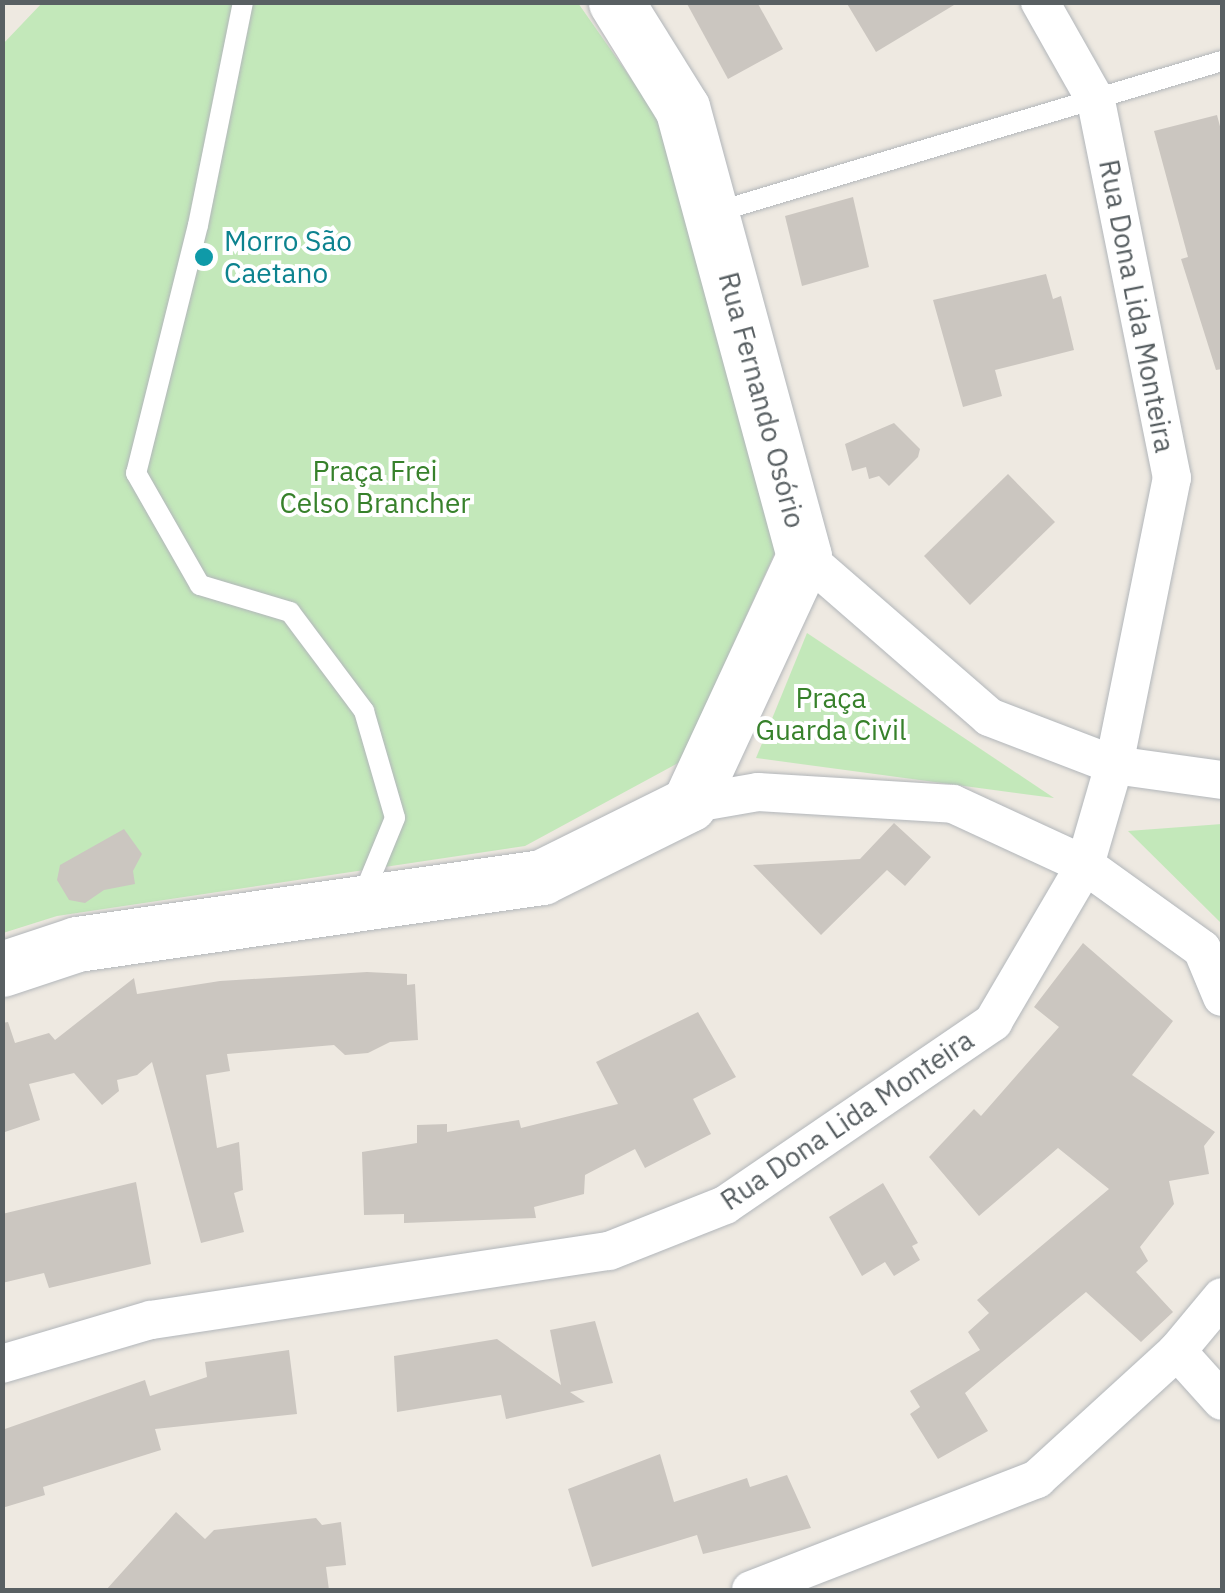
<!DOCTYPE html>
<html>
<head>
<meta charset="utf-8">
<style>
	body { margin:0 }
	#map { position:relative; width:1225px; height:1593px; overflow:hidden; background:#eee9e1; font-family:"IBM Plex Sans",sans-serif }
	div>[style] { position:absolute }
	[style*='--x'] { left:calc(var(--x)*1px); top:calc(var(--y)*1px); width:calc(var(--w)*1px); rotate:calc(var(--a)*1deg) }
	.green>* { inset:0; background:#c3e8ba }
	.building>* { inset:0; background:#cbc6c0 }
	.roads { filter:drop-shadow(0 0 2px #b2b6ba) drop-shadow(0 0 2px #b2b6ba) }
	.lane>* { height:20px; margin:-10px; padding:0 10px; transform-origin:10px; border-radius:10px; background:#fff }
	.street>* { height:38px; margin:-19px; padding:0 19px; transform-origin:19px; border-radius:19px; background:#fff }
	.secondary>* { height:55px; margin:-27.5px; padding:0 27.5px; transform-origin:27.5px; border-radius:27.5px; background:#fff }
	.dots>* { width:28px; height:28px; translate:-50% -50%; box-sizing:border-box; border:5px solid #fff; border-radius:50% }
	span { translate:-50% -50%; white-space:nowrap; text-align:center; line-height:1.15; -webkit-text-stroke:8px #fff; paint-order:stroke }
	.culture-label { font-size:28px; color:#0d838f }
	.left { translate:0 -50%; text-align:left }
	.street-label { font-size:28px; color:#596063 }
	.park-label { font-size:28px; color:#37812b }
	.frame { position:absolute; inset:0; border:5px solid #596063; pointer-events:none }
</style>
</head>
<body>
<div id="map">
	<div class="green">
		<i style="clip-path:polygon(42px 3px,578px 3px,658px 117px,778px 546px,680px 762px,525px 846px,57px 916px,3px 933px,2px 45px)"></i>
		<i style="clip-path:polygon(807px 633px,1054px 798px,756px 758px)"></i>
		<i style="clip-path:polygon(1222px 824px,1222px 924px,1128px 831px)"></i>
	</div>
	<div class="building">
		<i style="clip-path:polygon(686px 2px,757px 2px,783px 49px,728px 79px)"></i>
		<i style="clip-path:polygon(846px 2px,959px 2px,876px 52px)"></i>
		<i style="clip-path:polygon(1217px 115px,1222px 134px,1222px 369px,1216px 370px,1181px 259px,1188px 257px,1154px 131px)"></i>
		<i style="clip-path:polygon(853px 197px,869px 267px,802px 286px,785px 216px)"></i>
		<i style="clip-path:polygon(1046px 274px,1053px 299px,1061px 296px,1074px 350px,995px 370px,1002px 396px,963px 407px,933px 300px)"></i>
		<i style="clip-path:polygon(894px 423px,920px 449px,918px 457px,889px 486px,879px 476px,869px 479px,866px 467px,852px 471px,845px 444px)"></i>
		<i style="clip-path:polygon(1008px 474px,1055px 522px,970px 605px,924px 556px)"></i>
		<i style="clip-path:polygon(894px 823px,931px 857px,905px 886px,887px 870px,821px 935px,753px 865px,860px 859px)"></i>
		<i style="clip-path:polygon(124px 829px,142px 854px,133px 871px,135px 884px,104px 890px,85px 903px,69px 900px,57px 880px,60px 865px)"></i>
		<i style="clip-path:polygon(1083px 943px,1173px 1021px,1132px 1075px,1215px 1132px,1204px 1146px,1209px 1174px,1169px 1181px,1174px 1204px,1140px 1247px,1148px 1261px,1136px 1272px,1173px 1312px,1141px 1342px,1086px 1292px,965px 1393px,988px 1431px,938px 1459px,910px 1414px,920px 1407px,910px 1391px,980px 1350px,968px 1332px,989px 1313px,977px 1300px,1109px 1189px,1058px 1148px,979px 1216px,929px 1157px,974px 1109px,981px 1116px,1059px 1027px,1034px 1007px)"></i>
		<i style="clip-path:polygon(367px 972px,407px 974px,407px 985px,415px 984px,418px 1040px,390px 1042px,368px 1053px,345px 1055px,334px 1045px,227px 1054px,230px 1071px,206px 1075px,217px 1148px,239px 1142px,243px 1190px,234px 1193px,244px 1232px,201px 1243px,152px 1062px,137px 1075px,117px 1080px,119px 1091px,102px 1105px,74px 1073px,29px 1084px,40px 1120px,2px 1133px,2px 1023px,8px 1022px,15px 1043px,49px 1033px,55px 1040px,134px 978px,137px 994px,220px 981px)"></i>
		<i style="clip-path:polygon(698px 1012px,736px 1077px,693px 1099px,711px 1134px,645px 1168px,635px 1149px,585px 1175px,584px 1194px,534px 1207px,536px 1218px,404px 1223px,404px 1214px,364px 1215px,362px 1152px,417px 1143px,417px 1125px,447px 1124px,447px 1132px,519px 1120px,521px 1128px,618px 1104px,596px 1062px)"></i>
		<i style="clip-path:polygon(136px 1182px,151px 1264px,49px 1288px,44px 1273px,2px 1283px,2px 1214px)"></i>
		<i style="clip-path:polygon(883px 1183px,918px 1243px,912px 1246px,920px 1260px,894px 1276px,885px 1262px,862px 1276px,829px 1217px)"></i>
		<i style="clip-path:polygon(595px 1321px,613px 1383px,570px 1392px,585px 1402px,506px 1419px,501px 1395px,397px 1412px,394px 1356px,497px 1339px,561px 1385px,550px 1330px)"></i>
		<i style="clip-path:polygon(289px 1350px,297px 1414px,155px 1429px,161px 1450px,43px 1487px,45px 1495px,2px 1508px,2px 1430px,145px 1380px,150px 1396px,207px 1377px,205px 1362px)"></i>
		<i style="clip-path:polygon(660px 1454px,674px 1502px,747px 1478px,750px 1487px,787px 1475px,811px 1528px,703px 1554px,697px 1535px,592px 1567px,568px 1489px)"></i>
		<i style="clip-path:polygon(176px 1512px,205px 1539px,214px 1530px,316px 1518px,322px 1525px,341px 1522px,346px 1565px,326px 1567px,329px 1590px,106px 1590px)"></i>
	</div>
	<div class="roads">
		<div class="lane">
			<i style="--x:243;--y:2;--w:227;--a:101.4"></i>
			<i style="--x:198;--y:225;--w:256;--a:104"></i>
			<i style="--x:136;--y:473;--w:129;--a:60.3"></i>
			<i style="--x:200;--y:585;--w:94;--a:16.7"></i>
			<i style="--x:290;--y:612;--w:124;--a:53.2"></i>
			<i style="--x:364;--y:711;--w:111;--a:73.8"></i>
			<i style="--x:395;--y:818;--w:87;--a:112.4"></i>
			<i style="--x:713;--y:213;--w:531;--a:-16.63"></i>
		</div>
		<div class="street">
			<i style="--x:804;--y:556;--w:245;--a:41"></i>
			<i style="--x:989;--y:717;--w:134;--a:21"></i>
			<i style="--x:1114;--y:765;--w:109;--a:7.9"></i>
			<i style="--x:689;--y:804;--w:70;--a:-9.9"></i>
			<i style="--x:758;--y:792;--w:195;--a:3.5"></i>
			<i style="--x:953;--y:804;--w:145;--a:24.8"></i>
			<i style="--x:1085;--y:865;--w:144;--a:35.7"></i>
			<i style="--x:1202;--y:949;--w:52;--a:67.4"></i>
			<i style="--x:1177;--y:1351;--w:67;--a:48"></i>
			<i style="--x:2;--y:1364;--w:155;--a:-16.5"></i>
			<i style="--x:151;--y:1320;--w:463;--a:-8.6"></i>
			<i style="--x:609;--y:1251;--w:125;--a:-21.6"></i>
			<i style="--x:725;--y:1205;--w:325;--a:-34.3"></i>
			<i style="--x:993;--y:1022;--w:182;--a:-59.6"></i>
			<i style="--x:1085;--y:865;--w:104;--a:-73.8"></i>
			<i style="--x:1114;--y:765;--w:293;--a:-78.6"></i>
			<i style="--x:1172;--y:478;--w:385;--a:-101.4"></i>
			<i style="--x:1096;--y:101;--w:114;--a:-119.5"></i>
			<i style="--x:751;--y:1590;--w:307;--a:-21.2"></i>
			<i style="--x:1037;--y:1479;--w:190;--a:-42.4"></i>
			<i style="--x:1177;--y:1351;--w:70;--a:-50.2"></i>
		</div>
		<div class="secondary">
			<i style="--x:2;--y:969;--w:79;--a:-18.4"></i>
			<i style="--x:77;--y:944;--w:470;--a:-8.2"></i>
			<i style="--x:542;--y:877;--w:164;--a:-26.4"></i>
			<i style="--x:689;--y:804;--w:273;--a:-65.1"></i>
			<i style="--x:804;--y:556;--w:464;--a:-105.2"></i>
			<i style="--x:682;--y:108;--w:125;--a:-121.9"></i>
		</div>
	</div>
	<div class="dots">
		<i style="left:204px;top:257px;background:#0f9aa8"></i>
	</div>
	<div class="culture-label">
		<span class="left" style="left:224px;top:257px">Morro São<br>Caetano</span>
	</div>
	<div class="street-label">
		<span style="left:1137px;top:306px;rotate:79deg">Rua Dona Lida Monteira</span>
		<span style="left:762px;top:400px;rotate:75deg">Rua Fernando Osório</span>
		<span style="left:847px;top:1120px;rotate:-34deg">Rua Dona Lida Monteira</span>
	</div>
	<div class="park-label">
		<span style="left:375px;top:487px">Praça Frei<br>Celso Brancher</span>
		<span style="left:831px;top:714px">Praça<br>Guarda Civil</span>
	</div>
	<div class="frame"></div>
</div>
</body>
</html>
